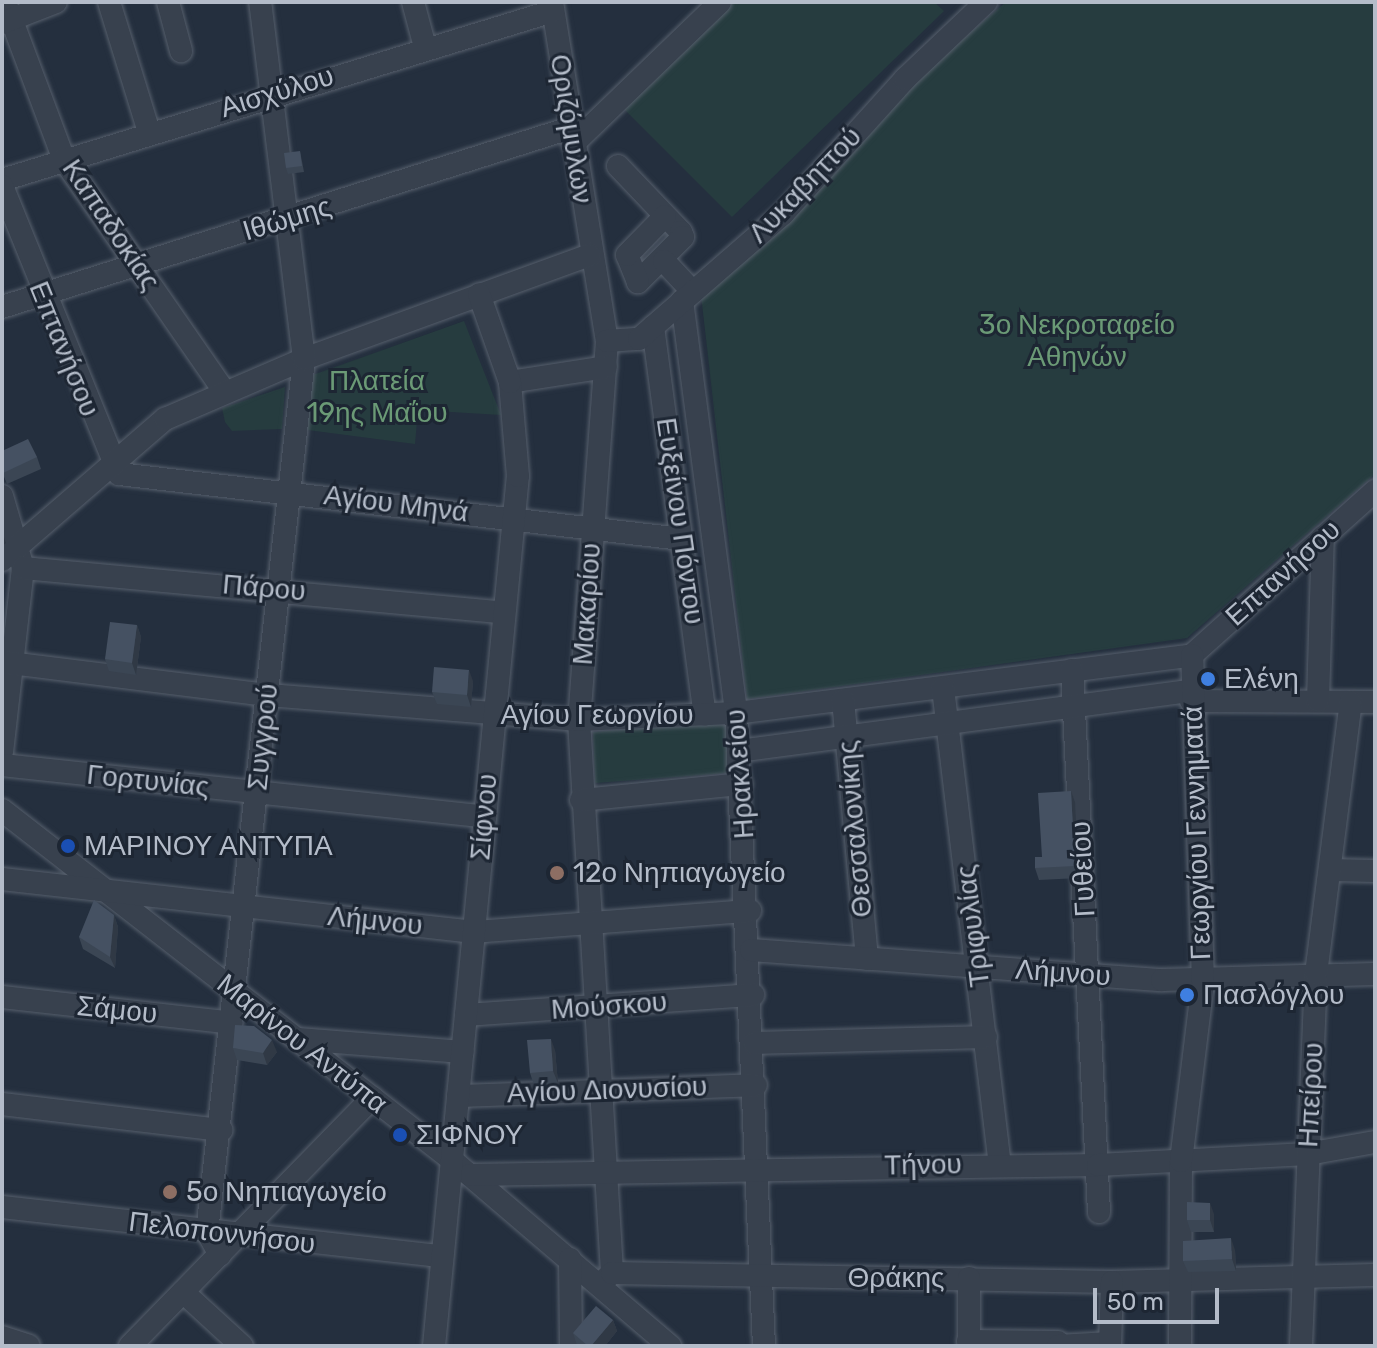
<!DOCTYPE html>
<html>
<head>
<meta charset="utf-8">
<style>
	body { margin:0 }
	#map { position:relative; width:1377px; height:1348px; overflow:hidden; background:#242f3e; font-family:Rubik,sans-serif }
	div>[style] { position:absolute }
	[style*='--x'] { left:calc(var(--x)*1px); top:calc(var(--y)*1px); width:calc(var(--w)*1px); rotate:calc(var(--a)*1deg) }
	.green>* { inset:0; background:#263c3f }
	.roads { filter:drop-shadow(0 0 2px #565f6c) drop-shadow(0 0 2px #565f6c) }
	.minor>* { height:22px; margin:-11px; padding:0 11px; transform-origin:11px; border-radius:11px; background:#38414e }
	.wall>* { inset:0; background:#3b4654 }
	.shaded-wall>* { inset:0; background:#303945 }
	.building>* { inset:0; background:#455162 }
	.dots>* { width:22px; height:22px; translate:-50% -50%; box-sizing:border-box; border:4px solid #1d2633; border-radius:50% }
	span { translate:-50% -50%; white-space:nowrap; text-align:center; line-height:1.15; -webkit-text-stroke:6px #1d2633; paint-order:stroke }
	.street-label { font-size:28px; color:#b4bcc9 }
	.park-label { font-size:28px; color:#6b9a76 }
	.poi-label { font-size:28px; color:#b4bcc9 }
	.left { translate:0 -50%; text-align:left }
	.frame { position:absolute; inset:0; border:4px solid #b4bcc9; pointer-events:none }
	.scale { position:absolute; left:1093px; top:1288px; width:126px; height:36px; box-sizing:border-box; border:4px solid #b4bcc9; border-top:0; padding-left:10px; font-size:24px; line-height:28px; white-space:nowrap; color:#b4bcc9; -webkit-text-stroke:6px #1d2633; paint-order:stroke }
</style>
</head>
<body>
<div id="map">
	<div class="green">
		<i style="clip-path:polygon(721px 2px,934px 2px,944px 11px,732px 217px,620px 105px)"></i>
		<i style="clip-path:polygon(1006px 2px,1375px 2px,1375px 474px,1187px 638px,747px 699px,701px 295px,917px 78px)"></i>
		<i style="clip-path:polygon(464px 321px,501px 415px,418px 410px,415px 444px,300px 429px,307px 377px)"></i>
		<i style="clip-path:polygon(285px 387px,282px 429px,232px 431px,225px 422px,222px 408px)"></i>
		<i style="clip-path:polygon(728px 721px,730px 773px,595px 783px,593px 732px)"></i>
	</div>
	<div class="roads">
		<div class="minor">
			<i style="--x:5;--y:2;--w:169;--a:69.5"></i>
			<i style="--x:64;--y:160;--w:281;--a:55.3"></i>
			<i style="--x:109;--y:2;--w:136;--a:72.9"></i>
			<i style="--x:168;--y:2;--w:51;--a:75.1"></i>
			<i style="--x:413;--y:2;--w:47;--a:75.1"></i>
			<i style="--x:552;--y:2;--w:343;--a:80.8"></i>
			<i style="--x:607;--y:341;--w:380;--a:94.2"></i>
			<i style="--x:579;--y:720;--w:554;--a:86.58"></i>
			<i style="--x:612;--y:1273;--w:16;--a:137"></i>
			<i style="--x:2;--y:23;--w:58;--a:-21.3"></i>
			<i style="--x:573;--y:144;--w:204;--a:-44"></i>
			<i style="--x:618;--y:166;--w:91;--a:46.3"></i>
			<i style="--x:681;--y:232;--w:5;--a:68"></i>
			<i style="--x:683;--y:237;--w:64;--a:135"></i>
			<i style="--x:638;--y:282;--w:29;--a:-112"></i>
			<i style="--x:627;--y:255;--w:54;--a:-45.7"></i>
			<i style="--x:2;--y:180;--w:576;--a:-17.05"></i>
			<i style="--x:2;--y:186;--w:311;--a:67.9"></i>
			<i style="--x:119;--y:474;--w:567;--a:6.59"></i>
			<i style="--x:664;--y:261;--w:42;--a:46.9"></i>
			<i style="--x:682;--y:301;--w:416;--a:82.5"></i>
			<i style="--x:736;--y:713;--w:634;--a:87.47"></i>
			<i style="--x:2;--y:307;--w:596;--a:-17.49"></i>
			<i style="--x:653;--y:327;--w:391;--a:82.4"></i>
			<i style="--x:607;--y:341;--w:32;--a:-4"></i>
			<i style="--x:639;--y:339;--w:191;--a:-41"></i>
			<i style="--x:783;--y:214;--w:182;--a:-47.9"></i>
			<i style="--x:905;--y:79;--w:112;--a:-43.5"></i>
			<i style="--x:510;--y:382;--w:97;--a:-8.9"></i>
			<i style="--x:2;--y:496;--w:75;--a:73.7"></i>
			<i style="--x:23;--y:568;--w:184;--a:96.5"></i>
			<i style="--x:2;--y:560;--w:216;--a:-40.9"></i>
			<i style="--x:165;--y:419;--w:151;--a:-23.3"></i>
			<i style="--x:304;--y:359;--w:304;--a:-20"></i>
			<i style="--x:23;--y:568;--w:483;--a:5.3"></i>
			<i style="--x:1192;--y:655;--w:246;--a:-41.9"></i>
			<i style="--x:2;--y:662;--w:268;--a:7.1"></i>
			<i style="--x:268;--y:695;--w:312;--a:4.6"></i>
			<i style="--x:579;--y:720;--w:157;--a:-2.6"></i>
			<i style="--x:736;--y:713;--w:460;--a:-7.2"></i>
			<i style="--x:1072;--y:670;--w:543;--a:87.15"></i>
			<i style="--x:943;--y:688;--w:479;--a:83.2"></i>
			<i style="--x:843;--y:700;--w:260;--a:84.7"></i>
			<i style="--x:1191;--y:701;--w:184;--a:0.3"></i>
			<i style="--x:1318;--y:701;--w:164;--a:-88.3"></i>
			<i style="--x:739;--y:751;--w:456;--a:-7.6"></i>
			<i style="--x:2;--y:765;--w:486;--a:6.1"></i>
			<i style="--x:581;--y:800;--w:161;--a:-5.7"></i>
			<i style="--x:2;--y:810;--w:570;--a:37.87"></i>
			<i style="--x:452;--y:1160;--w:287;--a:40.5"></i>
			<i style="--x:1330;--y:870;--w:45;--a:1.3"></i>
			<i style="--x:2;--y:879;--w:475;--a:6.4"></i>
			<i style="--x:474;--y:932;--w:277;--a:-4.4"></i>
			<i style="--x:751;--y:950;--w:412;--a:4.2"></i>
			<i style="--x:1162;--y:980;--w:213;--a:-1.6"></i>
			<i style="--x:2;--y:997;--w:231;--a:6.4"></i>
			<i style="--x:466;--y:1015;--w:288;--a:-4"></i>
			<i style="--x:298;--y:1039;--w:165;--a:4.5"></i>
			<i style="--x:754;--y:1043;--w:232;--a:-1.5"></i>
			<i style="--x:458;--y:1096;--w:298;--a:-2.1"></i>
			<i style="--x:2;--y:1104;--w:221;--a:6.8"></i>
			<i style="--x:470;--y:1175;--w:628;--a:-0.91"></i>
			<i style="--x:1098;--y:1165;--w:210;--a:-3"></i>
			<i style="--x:1308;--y:1154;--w:68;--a:-10.2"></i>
			<i style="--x:2;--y:1207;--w:443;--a:6.4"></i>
			<i style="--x:220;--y:1255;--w:26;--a:-119"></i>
			<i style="--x:207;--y:1232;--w:878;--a:-83.66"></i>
			<i style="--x:304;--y:359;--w:360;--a:-97"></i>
			<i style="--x:570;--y:1259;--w:87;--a:89.3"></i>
			<i style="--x:612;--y:1273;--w:500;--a:1.03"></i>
			<i style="--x:1112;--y:1282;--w:263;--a:-1.5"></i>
			<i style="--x:183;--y:1292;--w:80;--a:42.5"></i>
			<i style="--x:2;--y:1337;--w:28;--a:18"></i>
			<i style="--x:968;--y:1341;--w:90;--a:0.6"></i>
			<i style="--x:130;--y:1346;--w:347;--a:-45.7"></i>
			<i style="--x:434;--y:1346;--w:874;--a:-84.49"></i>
			<i style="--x:518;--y:476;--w:94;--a:-94.9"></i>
			<i style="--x:510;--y:382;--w:93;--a:-109.4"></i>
			<i style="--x:969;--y:1346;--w:68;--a:-90"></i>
			<i style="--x:1058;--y:1346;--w:52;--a:-3.3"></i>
			<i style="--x:1110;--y:1346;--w:64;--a:-88.2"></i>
			<i style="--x:1180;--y:1346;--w:185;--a:-89.7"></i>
			<i style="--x:1181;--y:1161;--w:180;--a:-83"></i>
			<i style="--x:1203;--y:982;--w:327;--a:-91.9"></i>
			<i style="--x:1301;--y:1346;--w:372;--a:-87.7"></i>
			<i style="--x:1316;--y:974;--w:274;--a:-82.7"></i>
		</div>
	</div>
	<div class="wall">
		<i style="clip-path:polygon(300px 151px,304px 172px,288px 174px,286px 168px)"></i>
		<i style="clip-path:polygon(2px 451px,37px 457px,41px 469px,7px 484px,2px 472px)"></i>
		<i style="clip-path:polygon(137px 625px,141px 637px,136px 675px,109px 671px,105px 659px)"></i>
		<i style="clip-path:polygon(473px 681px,471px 707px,437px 704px,432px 692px)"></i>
		<i style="clip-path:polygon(1071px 791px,1075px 802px,1079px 878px,1039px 880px,1035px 868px,1042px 857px)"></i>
		<i style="clip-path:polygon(114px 915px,118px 927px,115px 968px,83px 949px,79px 937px)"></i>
		<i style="clip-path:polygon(233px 1048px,277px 1052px,267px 1065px,237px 1060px)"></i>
		<i style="clip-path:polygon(555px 1050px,558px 1083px,534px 1085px,530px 1073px)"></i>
		<i style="clip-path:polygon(1214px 1214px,1214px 1232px,1191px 1232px,1187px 1220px)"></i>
		<i style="clip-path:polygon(1235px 1250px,1236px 1271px,1188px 1272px,1183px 1261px)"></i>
		<i style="clip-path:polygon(613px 1320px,617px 1331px,605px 1346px,577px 1345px,573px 1333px)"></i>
	</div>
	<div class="shaded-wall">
		<i style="clip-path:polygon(2px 532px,6px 543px,2px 546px)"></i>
		<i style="clip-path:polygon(137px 625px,141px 637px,136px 675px,132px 663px)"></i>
		<i style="clip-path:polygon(469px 670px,473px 681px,471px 707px,467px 695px)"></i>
		<i style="clip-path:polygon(1071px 791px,1075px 802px,1079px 878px,1075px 866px)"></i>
		<i style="clip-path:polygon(114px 915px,118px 927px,115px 968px,110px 957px)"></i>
		<i style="clip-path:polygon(551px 1039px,555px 1050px,558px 1083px,553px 1071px)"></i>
		<i style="clip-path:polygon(272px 1040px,277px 1052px,267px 1065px,263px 1053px)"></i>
		<i style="clip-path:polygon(1210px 1203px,1214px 1214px,1214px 1232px,1210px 1220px)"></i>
		<i style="clip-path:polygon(1231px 1238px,1235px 1250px,1236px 1271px,1232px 1259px)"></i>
		<i style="clip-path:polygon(613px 1320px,617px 1331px,605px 1346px,591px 1346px)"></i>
	</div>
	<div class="building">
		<i style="clip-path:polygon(300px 151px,302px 166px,286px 168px,284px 153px)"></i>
		<i style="clip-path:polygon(28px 439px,37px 457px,3px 473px,2px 451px)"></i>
		<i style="clip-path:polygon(110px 622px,137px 625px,132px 663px,105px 659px)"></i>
		<i style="clip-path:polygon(434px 667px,469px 670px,467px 695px,432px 692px)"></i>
		<i style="clip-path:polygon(1071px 791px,1075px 866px,1035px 868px,1035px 857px,1042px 857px,1038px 793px)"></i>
		<i style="clip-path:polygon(94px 900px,114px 915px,110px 957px,79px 937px)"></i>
		<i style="clip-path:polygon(235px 1025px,254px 1026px,272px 1040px,263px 1053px,233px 1048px)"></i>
		<i style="clip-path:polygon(551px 1039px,553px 1071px,530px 1073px,527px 1040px)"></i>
		<i style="clip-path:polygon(1187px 1202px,1210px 1203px,1210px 1220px,1187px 1220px)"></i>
		<i style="clip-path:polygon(1231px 1238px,1232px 1259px,1183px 1261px,1183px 1241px)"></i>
		<i style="clip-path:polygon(596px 1306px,613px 1320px,591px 1346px,588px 1346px,573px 1333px)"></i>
	</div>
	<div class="dots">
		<i style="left:1208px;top:679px;background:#3f7fe0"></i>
		<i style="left:68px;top:846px;background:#1a4fb4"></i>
		<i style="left:557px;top:873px;background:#8d6e63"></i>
		<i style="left:1187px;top:995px;background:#3f7fe0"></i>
		<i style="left:400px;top:1135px;background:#1a4fb4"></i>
		<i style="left:170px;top:1192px;background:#8d6e63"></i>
	</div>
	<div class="street-label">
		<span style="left:277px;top:92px;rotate:-17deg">Αισχύλου</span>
		<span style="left:571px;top:129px;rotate:81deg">Οριζόμυλων</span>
		<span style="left:805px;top:185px;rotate:-46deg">Λυκαβηττού</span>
		<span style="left:287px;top:219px;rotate:-17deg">Ιθώμης</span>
		<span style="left:111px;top:225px;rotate:56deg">Καπαδοκίας</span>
		<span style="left:64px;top:349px;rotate:68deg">Επτανήσου</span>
		<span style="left:396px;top:504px;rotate:7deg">Αγίου Μηνά</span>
		<span style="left:680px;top:521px;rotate:82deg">Ευξείνου Πόντου</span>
		<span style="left:1283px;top:573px;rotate:-42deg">Επτανήσου</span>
		<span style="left:264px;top:588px;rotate:5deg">Πάρου</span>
		<span style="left:587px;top:604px;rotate:-86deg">Μακαρίου</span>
		<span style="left:597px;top:715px">Αγίου Γεωργίου</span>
		<span style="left:263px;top:737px;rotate:-84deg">Συγγρού</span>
		<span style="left:740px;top:774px;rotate:-94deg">Ηρακλείου</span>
		<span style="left:148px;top:781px;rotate:6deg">Γορτυνίας</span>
		<span style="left:484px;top:817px;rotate:-85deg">Σίφνου</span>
		<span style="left:855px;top:829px;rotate:-95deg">Θεσσαλονίκης</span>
		<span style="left:1197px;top:833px;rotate:-92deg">Γεωργίου Γεννηματά</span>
		<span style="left:1083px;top:869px;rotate:-93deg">Γυθείου</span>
		<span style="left:375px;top:921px;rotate:6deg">Λήμνου</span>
		<span style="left:973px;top:926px;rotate:-97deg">Τριφυλίας</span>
		<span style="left:1063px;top:973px;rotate:4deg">Λήμνου</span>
		<span style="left:609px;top:1006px;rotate:-4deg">Μούσκου</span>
		<span style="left:117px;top:1010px;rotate:6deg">Σάμου</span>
		<span style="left:302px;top:1044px;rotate:38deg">Μαρίνου Αντύπα</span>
		<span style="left:607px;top:1090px;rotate:-2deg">Αγίου Διονυσίου</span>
		<span style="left:1311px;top:1095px;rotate:-87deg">Ηπείρου</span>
		<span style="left:923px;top:1165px;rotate:-1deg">Τήνου</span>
		<span style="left:222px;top:1233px;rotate:7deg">Πελοποννήσου</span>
		<span style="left:896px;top:1278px">Θράκης</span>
	</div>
	<div class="park-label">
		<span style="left:1077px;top:341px">3ο Νεκροταφείο<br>Αθηνών</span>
		<span style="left:377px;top:397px">Πλατεία<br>19ης Μαΐου</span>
	</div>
	<div class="poi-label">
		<span class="left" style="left:1224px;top:679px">Ελένη</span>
		<span class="left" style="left:84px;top:846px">ΜΑΡΙΝΟΥ ΑΝΤΥΠΑ</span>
		<span class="left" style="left:573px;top:873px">12ο Νηπιαγωγείο</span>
		<span class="left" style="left:1203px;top:995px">Πασλόγλου</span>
		<span class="left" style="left:416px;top:1135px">ΣΙΦΝΟΥ</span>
		<span class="left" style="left:186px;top:1192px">5ο Νηπιαγωγείο</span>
	</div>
	<div class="frame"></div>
	<div class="scale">50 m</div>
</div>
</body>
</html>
